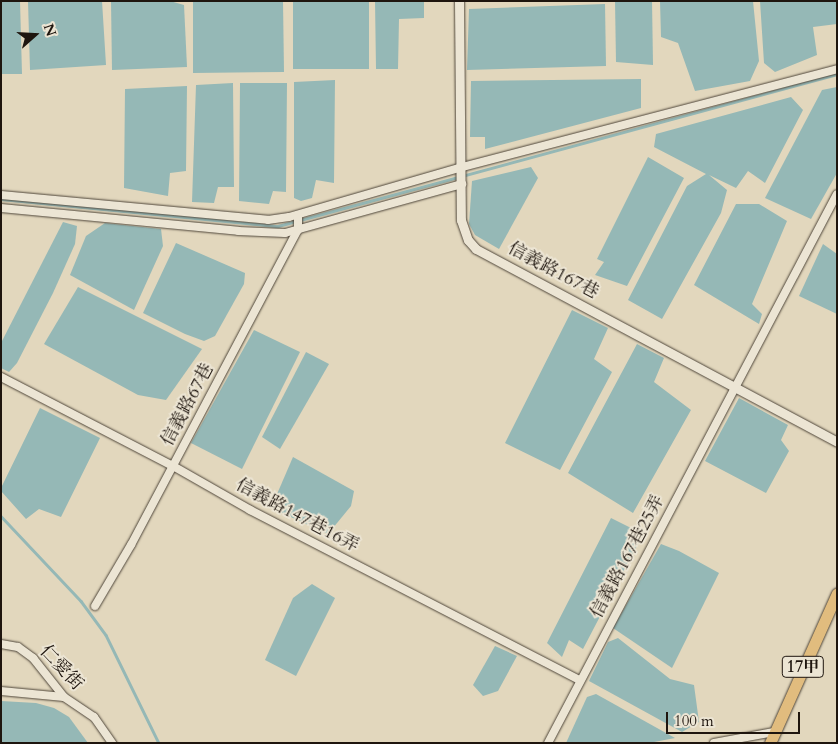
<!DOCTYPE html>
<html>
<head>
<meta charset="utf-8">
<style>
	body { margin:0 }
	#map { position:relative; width:838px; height:744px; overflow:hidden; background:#e2d7bd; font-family:Cardo,"Noto Serif TC",serif }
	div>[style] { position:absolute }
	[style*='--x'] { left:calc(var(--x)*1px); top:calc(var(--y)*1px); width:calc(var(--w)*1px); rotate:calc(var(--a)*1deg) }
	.water>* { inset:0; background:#95b8b6 }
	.stream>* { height:2.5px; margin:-1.25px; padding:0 1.25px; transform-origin:1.25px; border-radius:1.25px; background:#95b8b6 }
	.roads { filter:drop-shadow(0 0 1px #4f463a) drop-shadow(0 0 1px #4f463a) }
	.minor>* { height:8px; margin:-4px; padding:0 4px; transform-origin:4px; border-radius:4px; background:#ece5d4 }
	.tertiary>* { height:9px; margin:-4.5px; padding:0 4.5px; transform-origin:4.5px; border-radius:4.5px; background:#ece5d4 }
	.primary>* { height:11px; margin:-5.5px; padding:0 5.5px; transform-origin:5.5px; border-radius:5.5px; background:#e1bc7e }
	span { translate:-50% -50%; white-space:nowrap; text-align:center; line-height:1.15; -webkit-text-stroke:4px #ece5d4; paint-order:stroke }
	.shield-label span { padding:1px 4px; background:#ece5d4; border:1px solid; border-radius:4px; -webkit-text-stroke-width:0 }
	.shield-label { font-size:16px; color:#1e150e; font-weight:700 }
	.street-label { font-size:18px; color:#1e150e }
	.frame { position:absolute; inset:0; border:2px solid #1e150e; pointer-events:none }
	.north { position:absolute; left:10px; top:10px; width:50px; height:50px; -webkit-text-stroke:4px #ece5d4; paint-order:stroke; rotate:71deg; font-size:14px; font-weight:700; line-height:20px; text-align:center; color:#1e150e }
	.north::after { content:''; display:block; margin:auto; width:18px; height:22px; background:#1e150e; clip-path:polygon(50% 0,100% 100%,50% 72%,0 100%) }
	.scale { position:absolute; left:666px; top:712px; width:134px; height:22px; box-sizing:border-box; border:2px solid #1e150e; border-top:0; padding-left:6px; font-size:15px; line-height:18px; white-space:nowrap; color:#1e150e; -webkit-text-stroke:4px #ece5d4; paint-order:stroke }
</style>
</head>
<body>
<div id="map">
	<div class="water">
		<i style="clip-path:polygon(1px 1px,20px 1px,22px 74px,1px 74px)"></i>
		<i style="clip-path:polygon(28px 1px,102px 1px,106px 65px,30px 70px)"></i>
		<i style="clip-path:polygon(111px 1px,170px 1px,184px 5px,187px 67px,112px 70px)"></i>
		<i style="clip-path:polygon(193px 1px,283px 1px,284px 72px,193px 73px)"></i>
		<i style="clip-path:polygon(293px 1px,369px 1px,369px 69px,293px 69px)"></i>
		<i style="clip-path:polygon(375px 1px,424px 1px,424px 18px,399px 19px,398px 69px,376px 69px)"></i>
		<i style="clip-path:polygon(615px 1px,652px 1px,653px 65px,616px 62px)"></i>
		<i style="clip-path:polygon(660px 1px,753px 1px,759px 61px,750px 81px,695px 91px,678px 43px,661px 37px)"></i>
		<i style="clip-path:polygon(760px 1px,837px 1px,837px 24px,813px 27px,817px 55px,775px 72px,764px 63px)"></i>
		<i style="clip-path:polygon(605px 4px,606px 66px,467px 70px,469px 9px)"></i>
		<i style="clip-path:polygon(641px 79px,641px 108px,485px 149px,485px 137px,470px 137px,471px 81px)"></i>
		<i style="clip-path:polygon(335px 80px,334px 183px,316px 180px,312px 198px,301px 201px,294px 198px,294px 82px)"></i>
		<i style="clip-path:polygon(233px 83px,234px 187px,218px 187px,214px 203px,192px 202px,196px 85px)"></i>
		<i style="clip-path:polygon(240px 83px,287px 83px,286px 192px,273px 191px,269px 204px,239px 201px)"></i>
		<i style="clip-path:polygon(187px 86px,186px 171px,170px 173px,168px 196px,124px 188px,125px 89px)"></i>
		<i style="clip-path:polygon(837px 87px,837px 173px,811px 219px,765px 198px,822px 90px)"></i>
		<i style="clip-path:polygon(791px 97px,803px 110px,765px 183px,748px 171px,736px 188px,709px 175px,727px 190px,721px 213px,662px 319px,628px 300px,687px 186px,706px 174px,654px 147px,656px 134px)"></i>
		<i style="clip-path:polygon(648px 157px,684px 178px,627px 286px,595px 275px,604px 262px,597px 259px)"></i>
		<i style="clip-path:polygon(531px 167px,538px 178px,499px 249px,475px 235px,469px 224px,472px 181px)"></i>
		<i style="clip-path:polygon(736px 204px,759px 204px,787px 221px,752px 304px,762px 314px,759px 324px,694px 285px)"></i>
		<i style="clip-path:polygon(63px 222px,77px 226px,75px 244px,53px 293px,17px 363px,9px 372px,1px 368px,1px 343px)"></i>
		<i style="clip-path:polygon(105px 223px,161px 229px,163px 246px,134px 310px,70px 275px,86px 236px)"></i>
		<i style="clip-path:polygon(176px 243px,245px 273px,244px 284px,215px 336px,204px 341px,185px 334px,143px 313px)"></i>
		<i style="clip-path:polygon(823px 244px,837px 254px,837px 314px,799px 296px)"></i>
		<i style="clip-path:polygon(78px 287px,202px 349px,166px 400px,138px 395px,44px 344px)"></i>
		<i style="clip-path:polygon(572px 310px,608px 328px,594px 359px,612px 372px,560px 470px,505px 443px)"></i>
		<i style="clip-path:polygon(254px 330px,300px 352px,242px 469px,191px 443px)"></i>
		<i style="clip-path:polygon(637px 344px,664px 358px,654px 382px,691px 410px,633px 513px,568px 473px)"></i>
		<i style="clip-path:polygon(306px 352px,329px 364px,280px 449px,262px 437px)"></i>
		<i style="clip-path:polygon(739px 398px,788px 425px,781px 440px,789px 451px,766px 493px,705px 461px)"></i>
		<i style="clip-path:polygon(40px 408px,100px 438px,61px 517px,39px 509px,26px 519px,1px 491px,1px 488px)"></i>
		<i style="clip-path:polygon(293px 457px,354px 491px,351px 506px,328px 534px,271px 508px)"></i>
		<i style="clip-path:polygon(611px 518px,643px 534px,583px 649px,569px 640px,562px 657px,547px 643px)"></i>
		<i style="clip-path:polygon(661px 544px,679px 551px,719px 573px,672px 668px,613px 628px)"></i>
		<i style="clip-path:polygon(312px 584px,335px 598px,296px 676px,265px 660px,293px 598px)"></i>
		<i style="clip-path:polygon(618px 638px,670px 679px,694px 685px,699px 722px,682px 732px,589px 681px,608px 642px)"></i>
		<i style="clip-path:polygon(495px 646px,517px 656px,498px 691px,483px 696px,473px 685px)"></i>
		<i style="clip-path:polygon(596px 694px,675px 738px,649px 743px,566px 743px,587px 697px)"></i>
		<i style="clip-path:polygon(1px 701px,36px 703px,54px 708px,69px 717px,88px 743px,1px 743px)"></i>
	</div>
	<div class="stream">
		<i style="--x:1;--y:199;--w:278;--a:5.6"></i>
		<i style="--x:278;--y:226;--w:579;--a:-15.21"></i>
		<i style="--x:1;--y:516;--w:117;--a:46.7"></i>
		<i style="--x:81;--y:601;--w:42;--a:53.7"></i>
		<i style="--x:106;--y:635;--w:120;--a:63.9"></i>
	</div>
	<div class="roads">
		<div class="minor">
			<i style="--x:1;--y:195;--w:268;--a:5.3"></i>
			<i style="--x:268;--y:220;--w:21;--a:-8"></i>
			<i style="--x:289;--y:217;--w:180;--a:-16.1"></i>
			<i style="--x:462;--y:167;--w:388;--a:-14.6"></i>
			<i style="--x:1;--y:208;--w:238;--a:5.5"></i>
			<i style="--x:238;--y:231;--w:47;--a:2.4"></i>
			<i style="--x:285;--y:233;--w:184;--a:-15.5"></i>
			<i style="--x:1;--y:377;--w:194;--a:27.4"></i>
			<i style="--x:173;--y:466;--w:89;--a:29.7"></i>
			<i style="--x:250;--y:510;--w:371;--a:27.3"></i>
			<i style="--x:95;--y:606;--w:71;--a:-59.5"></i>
			<i style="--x:131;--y:545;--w:357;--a:-62.1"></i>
			<i style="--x:298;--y:230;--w:15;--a:-90"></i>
			<i style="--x:1;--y:644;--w:17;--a:10"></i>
			<i style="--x:18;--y:647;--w:19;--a:36"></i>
			<i style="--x:33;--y:658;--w:50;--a:51.5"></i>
			<i style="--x:64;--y:697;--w:36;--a:34"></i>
			<i style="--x:94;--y:717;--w:32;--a:55"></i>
			<i style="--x:1;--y:691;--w:63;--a:5.4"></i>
			<i style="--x:548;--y:743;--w:620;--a:-62.24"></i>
			<i style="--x:714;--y:743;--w:61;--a:-10.4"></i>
		</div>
		<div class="tertiary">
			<i style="--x:459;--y:1;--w:219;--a:89.5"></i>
			<i style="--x:461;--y:220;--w:21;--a:71"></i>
			<i style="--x:468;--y:240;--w:12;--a:48"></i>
			<i style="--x:476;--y:249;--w:409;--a:28.1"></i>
		</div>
		<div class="primary">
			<i style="--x:770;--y:743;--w:164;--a:-65.9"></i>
		</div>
	</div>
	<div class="shield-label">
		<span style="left:803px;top:667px">17甲</span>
	</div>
	<div class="street-label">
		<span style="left:553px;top:271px;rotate:28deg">信義路167巷</span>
		<span style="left:188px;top:405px;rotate:-62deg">信義路67巷</span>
		<span style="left:297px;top:516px;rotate:28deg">信義路147巷16弄</span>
		<span style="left:628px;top:557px;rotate:-62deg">信義路167巷25弄</span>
		<span style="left:61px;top:668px;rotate:47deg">仁愛街</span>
	</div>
	<div class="frame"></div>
	<div class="north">N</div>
	<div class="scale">100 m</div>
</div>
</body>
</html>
